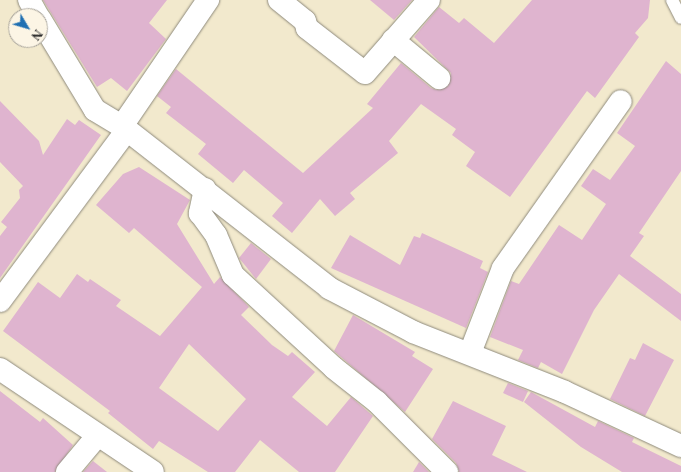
<!DOCTYPE html>
<html>
<head>
<meta charset="utf-8">
<style>
	body { margin:0 }
	#map { position:relative; width:681px; height:472px; overflow:hidden; background:#f2e9cd; font-family:"Libre Caslon Text",serif }
	div>[style] { position:absolute }
	[style*='--x'] { left:calc(var(--x)*1px); top:calc(var(--y)*1px); width:calc(var(--w)*1px); rotate:calc(var(--a)*1deg) }
	.building>* { inset:0; background:#dfb4cf }
	.roads { filter:drop-shadow(0 0 1px #8e8a7c) drop-shadow(0 0 1px #8e8a7c) }
	.service>* { height:12px; margin:-6px; padding:0 6px; transform-origin:6px; border-radius:6px; background:#fff }
	.minor>* { height:22px; margin:-11px; padding:0 11px; transform-origin:11px; border-radius:11px; background:#fff }
	span { translate:-50% -50%; white-space:nowrap; text-align:center; line-height:1.15; -webkit-text-stroke:3px #fcf5e5; paint-order:stroke }
	.north { position:absolute; left:8px; top:8px; width:40px; height:40px; box-sizing:border-box; background:#fcf5e5; border:1px solid #a8a49b; border-radius:50%; rotate:128deg; font-size:11px; font-weight:700; line-height:16px; text-align:center; color:#2b2b2b }
	.north::after { content:''; display:block; margin:auto; width:14px; height:18px; background:#1f6fb2; clip-path:polygon(50% 0,100% 100%,50% 72%,0 100%) }
</style>
</head>
<body>
<div id="map">
	<div class="building">
		<i style="clip-path:polygon(43px 0,167px 0,149px 23px,166px 39px,127px 91px,111px 78px,97px 87px)"></i>
		<i style="clip-path:polygon(370px 0,412px 0,394px 20px)"></i>
		<i style="clip-path:polygon(532px 0,650px 0,648px 18px,635px 33px,639px 37px,595px 98px,587px 91px,510px 197px,466px 166px,475px 152px,452px 135px,456px 129px,421px 104px,389px 141px,398px 153px,350px 193px,355px 199px,335px 216px,320px 199px,292px 233px,272px 216px,283px 203px,244px 170px,233px 183px,198px 154px,206px 144px,166px 113px,171px 107px,157px 96px,176px 69px,303px 173px,373px 108px,367px 104px,401px 63px,431px 88px,437px 90px,448px 86px,451px 73px,414px 37px,439px 7px,459px 23px,464px 18px,494px 43px)"></i>
		<i style="clip-path:polygon(666px 61px,681px 74px,681px 171px,639px 233px,644px 236px,630px 256px,681px 294px,681px 321px,619px 274px,594px 310px,562px 374px,541px 362px,538px 368px,518px 360px,523px 350px,490px 337px,511px 281px,519px 284px,559px 225px,582px 240px,606px 204px,581px 186px,593px 169px,610px 180px,635px 146px,617px 133px)"></i>
		<i style="clip-path:polygon(0 101px,39px 141px,43px 155px,67px 119px,75px 125px,79px 120px,101px 135px,0 278px,0 236px,7px 227px,1px 222px,20px 198px,19px 190px,23px 186px,0 162px)"></i>
		<i style="clip-path:polygon(evenodd,139px 167px,190px 200px,177px 224px,214px 284px,220px 277px,249px 307px,241px 315px,272px 345px,288px 356px,292px 352px,315px 372px,292px 397px,327px 426px,351px 397px,373px 416px,335px 472px,299px 472px,260px 440px,235px 472px,208px 472px,159px 441px,153px 449px,108px 413px,110px 411px,3px 331px,38px 282px,60px 298px,77px 274px,88px 282px,90px 279px,121px 300px,116px 306px,160px 336px,202px 287px,134px 228px,129px 233px,96px 205px,123px 174px,139px 167px,189px 344px,246px 399px,218px 431px,159px 388px,189px 344px)"></i>
		<i style="clip-path:polygon(422px 233px,483px 261px,480px 268px,488px 272px,466px 328px,331px 268px,350px 235px,400px 265px,414px 236px,420px 238px)"></i>
		<i style="clip-path:polygon(251px 243px,271px 259px,256px 279px,239px 258px)"></i>
		<i style="clip-path:polygon(353px 315px,415px 352px,412px 356px,433px 369px,405px 412px,334px 351px)"></i>
		<i style="clip-path:polygon(643px 343px,674px 360px,645px 416px,610px 399px,630px 358px,635px 360px)"></i>
		<i style="clip-path:polygon(508px 383px,528px 391px,523px 402px,503px 393px)"></i>
		<i style="clip-path:polygon(0 391px,40px 422px,43px 418px,73px 445px,55px 472px,0 472px)"></i>
		<i style="clip-path:polygon(531px 392px,595px 427px,598px 421px,634px 438px,632px 442px,681px 466px,681px 472px,622px 472px,581px 447px,524px 402px)"></i>
		<i style="clip-path:polygon(453px 401px,506px 426px,492px 455px,527px 472px,459px 472px,456px 463px,432px 439px)"></i>
		<i style="clip-path:polygon(93px 461px,107px 472px,83px 472px)"></i>
		<i style="clip-path:polygon(419px 462px,429px 472px,413px 472px)"></i>
	</div>
	<div class="roads">
		<div class="service">
			<i style="--x:672;--y:0;--w:20;--a:63"></i>
		</div>
		<div class="minor">
			<i style="--x:29;--y:0;--w:18;--a:61"></i>
			<i style="--x:279;--y:0;--w:33;--a:39"></i>
			<i style="--x:305;--y:21;--w:7;--a:74"></i>
			<i style="--x:307;--y:28;--w:73;--a:37.8"></i>
			<i style="--x:365;--y:73;--w:97;--a:-48.8"></i>
			<i style="--x:40;--y:19;--w:106;--a:58.9"></i>
			<i style="--x:95;--y:110;--w:31;--a:31"></i>
			<i style="--x:122;--y:126;--w:263;--a:38"></i>
			<i style="--x:329;--y:288;--w:95;--a:27.6"></i>
			<i style="--x:413;--y:332;--w:163;--a:21.5"></i>
			<i style="--x:565;--y:392;--w:128;--a:25"></i>
			<i style="--x:393;--y:40;--w:60;--a:39.6"></i>
			<i style="--x:122;--y:126;--w:153;--a:-55.7"></i>
			<i style="--x:205;--y:189;--w:25;--a:102"></i>
			<i style="--x:200;--y:213;--w:27;--a:54"></i>
			<i style="--x:216;--y:235;--w:43;--a:67"></i>
			<i style="--x:233;--y:275;--w:137;--a:42.6"></i>
			<i style="--x:334;--y:368;--w:55;--a:38.3"></i>
			<i style="--x:377;--y:402;--w:99;--a:45"></i>
			<i style="--x:0;--y:301;--w:213;--a:-53.4"></i>
			<i style="--x:470;--y:353;--w:91;--a:-68.8"></i>
			<i style="--x:503;--y:268;--w:204;--a:-54.8"></i>
			<i style="--x:0;--y:369;--w:184;--a:33.9"></i>
			<i style="--x:67;--y:472;--w:48;--a:-50"></i>
		</div>
	</div>
	<div class="north">N</div>
</div>
</body>
</html>
